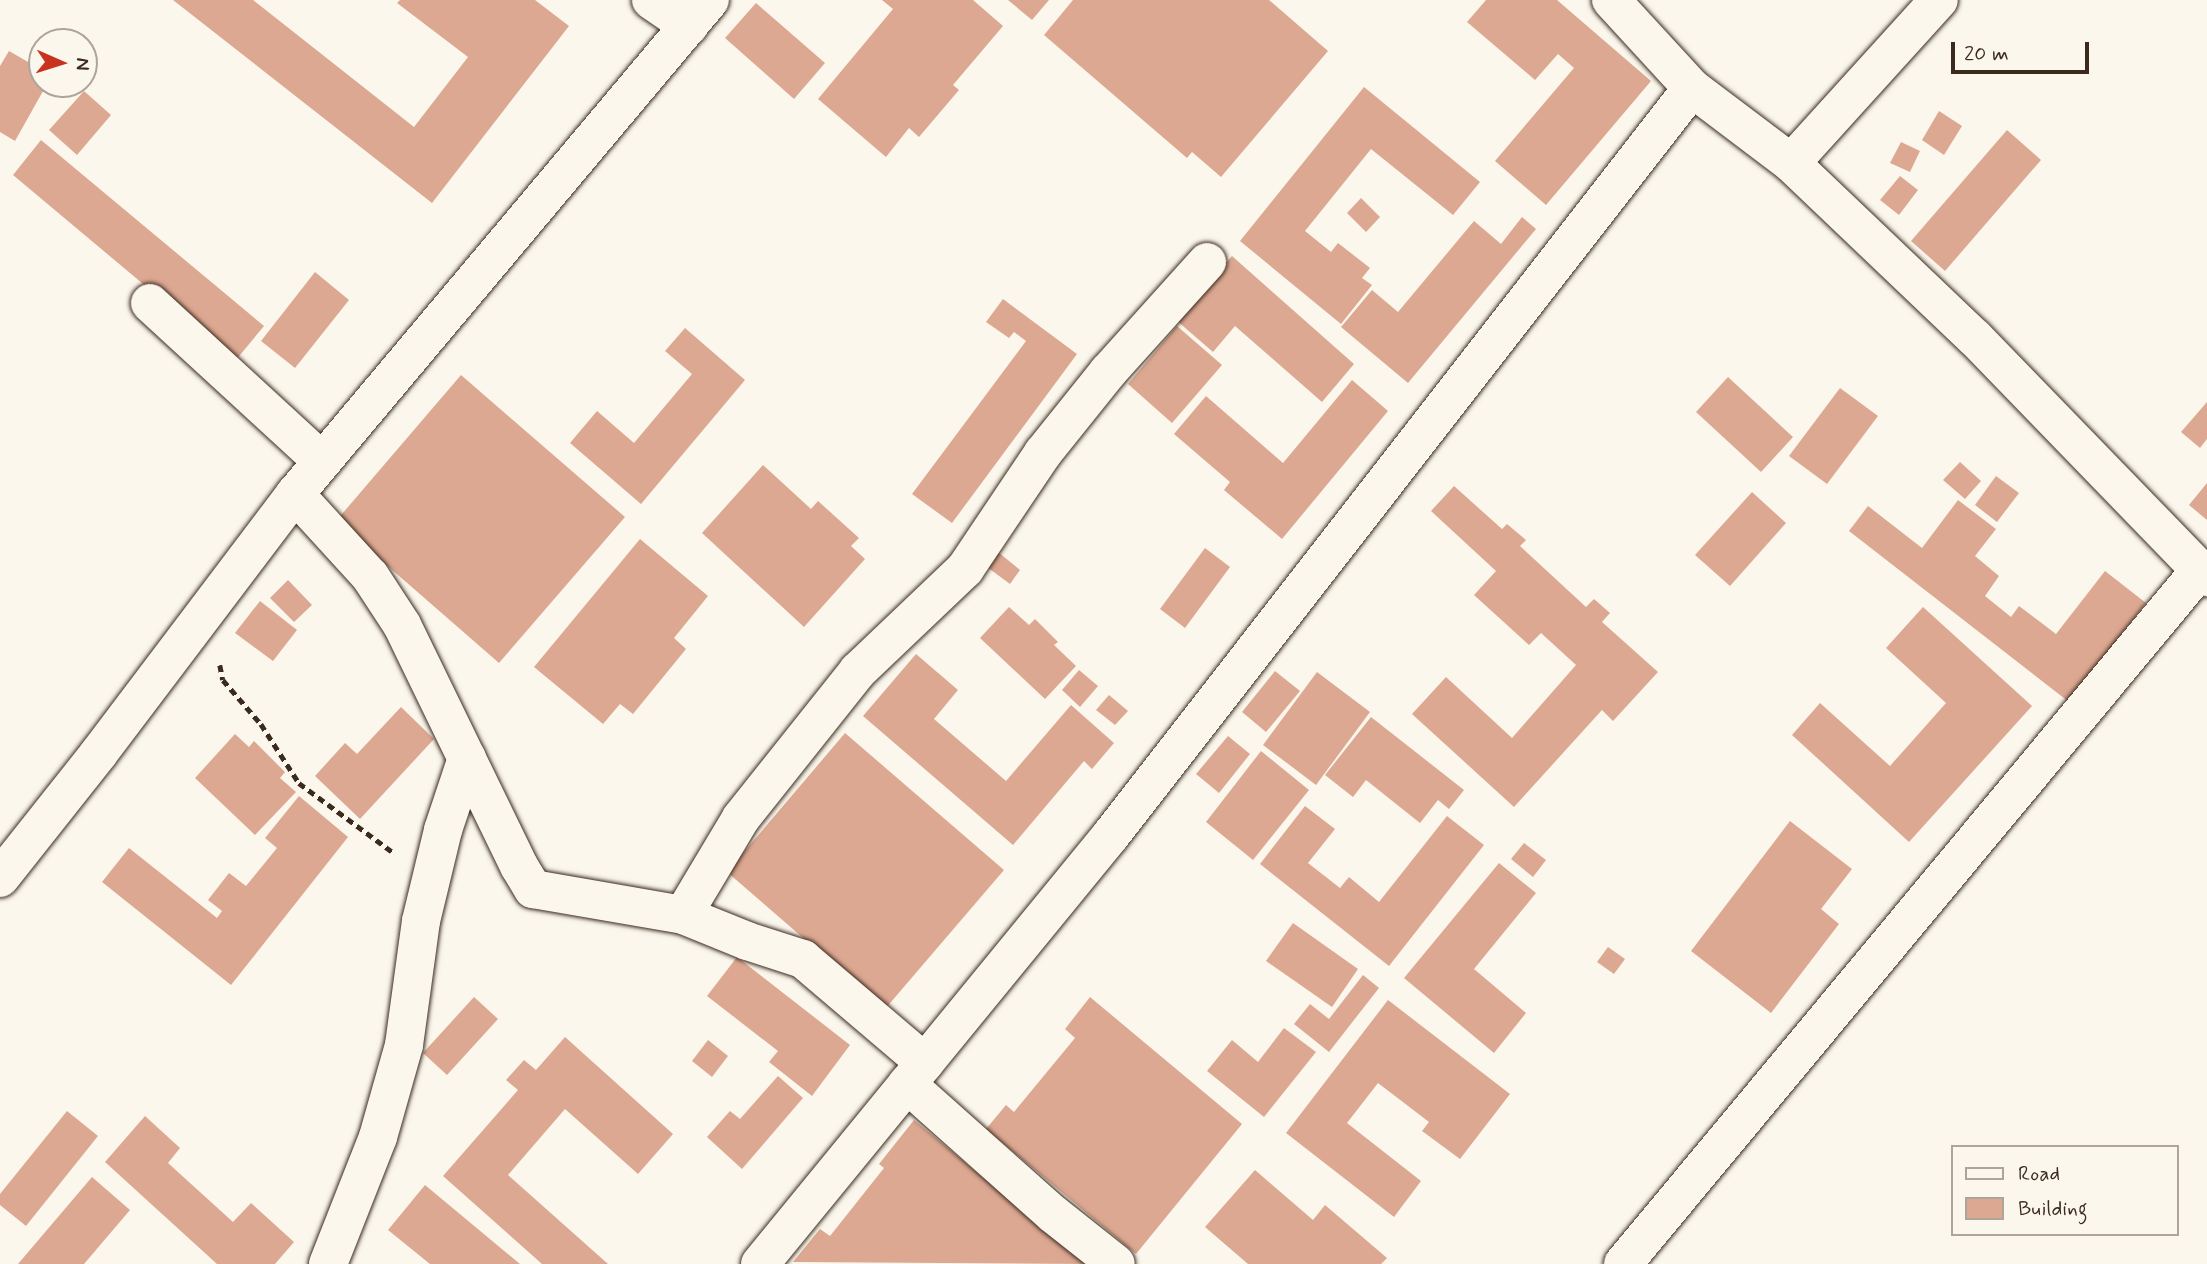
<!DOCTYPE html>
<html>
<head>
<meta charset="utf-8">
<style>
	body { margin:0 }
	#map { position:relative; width:2207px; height:1264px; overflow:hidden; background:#fbf7ec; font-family:Mynerve,sans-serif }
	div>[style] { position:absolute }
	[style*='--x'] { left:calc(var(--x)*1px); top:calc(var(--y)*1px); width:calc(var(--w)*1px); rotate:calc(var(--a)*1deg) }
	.building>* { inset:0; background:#dda892 }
	.path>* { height:4.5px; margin-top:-2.25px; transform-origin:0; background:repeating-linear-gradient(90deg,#3b2a1e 0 7px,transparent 0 12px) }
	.roads { filter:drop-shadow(0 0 2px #3b2a1e) drop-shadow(0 0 2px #3b2a1e) }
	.minor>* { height:38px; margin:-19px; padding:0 19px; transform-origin:19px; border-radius:19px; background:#fbf7ec }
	span { translate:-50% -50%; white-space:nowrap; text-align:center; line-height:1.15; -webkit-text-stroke:5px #fbf7ec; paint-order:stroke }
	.legend { position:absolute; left:1951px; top:1145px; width:228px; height:91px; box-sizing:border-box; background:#fbf7ec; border:2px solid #aea59a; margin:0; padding:9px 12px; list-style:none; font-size:21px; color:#3b2a1e }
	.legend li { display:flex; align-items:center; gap:14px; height:35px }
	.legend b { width:35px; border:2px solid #aea59a }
	.north { position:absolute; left:28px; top:28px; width:70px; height:70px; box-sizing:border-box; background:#fbf7ec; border:2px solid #aea59a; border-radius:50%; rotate:93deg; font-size:19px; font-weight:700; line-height:28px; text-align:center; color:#3b2a1e }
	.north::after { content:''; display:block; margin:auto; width:24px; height:32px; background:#c8321e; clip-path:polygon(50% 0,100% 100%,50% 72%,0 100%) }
	.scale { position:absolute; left:1951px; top:42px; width:138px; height:32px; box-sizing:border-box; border:4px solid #3b2a1e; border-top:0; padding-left:9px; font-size:21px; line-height:24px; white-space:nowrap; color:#3b2a1e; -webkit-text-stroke:5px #fbf7ec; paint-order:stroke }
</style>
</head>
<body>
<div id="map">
	<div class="building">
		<i style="clip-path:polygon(173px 0,253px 0,414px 127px,468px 57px,397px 3px,400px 0,535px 0,569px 26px,432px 203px)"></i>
		<i style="clip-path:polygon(882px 0,973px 0,1003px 26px,953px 85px,959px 90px,919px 137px,909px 128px,886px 157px,818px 99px,893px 9px)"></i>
		<i style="clip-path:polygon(1008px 0,1049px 0,1032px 20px)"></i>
		<i style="clip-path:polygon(1073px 0,1269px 0,1328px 51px,1221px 177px,1192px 152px,1187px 158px,1044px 35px)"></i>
		<i style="clip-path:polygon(1486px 0,1557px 0,1651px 81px,1546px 205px,1495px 161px,1574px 68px,1558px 54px,1535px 80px,1467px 22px)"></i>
		<i style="clip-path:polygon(756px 3px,825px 63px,794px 99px,725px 38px)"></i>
		<i style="clip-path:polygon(9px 51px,42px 70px,42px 84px,47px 84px,15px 141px,0 132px,0 66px)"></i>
		<i style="clip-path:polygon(1364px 87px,1480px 182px,1453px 215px,1371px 149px,1305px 231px,1331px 252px,1338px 243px,1370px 268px,1362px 278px,1372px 285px,1341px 324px,1240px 241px)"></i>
		<i style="clip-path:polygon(84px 91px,111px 115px,77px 155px,49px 130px)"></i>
		<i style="clip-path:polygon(1939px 111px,1962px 126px,1944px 155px,1922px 140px)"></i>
		<i style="clip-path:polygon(2007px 130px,2041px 160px,1945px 271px,1911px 241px)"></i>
		<i style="clip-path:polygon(41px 140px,264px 326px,235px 361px,13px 175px)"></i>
		<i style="clip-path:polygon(1901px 142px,1920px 151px,1910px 172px,1890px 163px)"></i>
		<i style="clip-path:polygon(1900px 176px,1918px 190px,1899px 215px,1880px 200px)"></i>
		<i style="clip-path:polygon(1361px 198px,1380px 217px,1366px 232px,1347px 213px)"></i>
		<i style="clip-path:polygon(1522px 217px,1536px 229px,1408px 383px,1341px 327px,1372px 290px,1398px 312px,1474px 221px,1501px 244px)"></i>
		<i style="clip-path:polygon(1232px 256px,1354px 364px,1322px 402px,1235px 326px,1213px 352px,1176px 320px)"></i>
		<i style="clip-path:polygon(315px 272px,349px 300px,295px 368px,261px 341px)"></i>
		<i style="clip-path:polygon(1003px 299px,1077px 354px,952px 523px,912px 494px,1026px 341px,1014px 332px,1009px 338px,986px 322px)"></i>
		<i style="clip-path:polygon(1177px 326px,1222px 365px,1172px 423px,1128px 384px)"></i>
		<i style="clip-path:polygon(685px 328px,745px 380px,641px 504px,570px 443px,597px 411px,634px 443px,692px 374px,665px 351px)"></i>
		<i style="clip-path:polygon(461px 375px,625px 517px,499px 663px,336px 521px)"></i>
		<i style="clip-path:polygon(1728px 377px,1793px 437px,1761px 472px,1696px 412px)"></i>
		<i style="clip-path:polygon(1352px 380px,1388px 411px,1282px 539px,1224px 490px,1230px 482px,1174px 434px,1206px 396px,1283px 463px)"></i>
		<i style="clip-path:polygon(1840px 388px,1878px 416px,1827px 484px,1789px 456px)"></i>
		<i style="clip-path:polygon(2207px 402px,2207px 439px,2200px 448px,2181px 432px)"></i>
		<i style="clip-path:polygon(1960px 462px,1981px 481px,1965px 499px,1943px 480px)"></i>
		<i style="clip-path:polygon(763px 465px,811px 509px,818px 501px,859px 538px,851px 546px,865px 559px,804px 627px,702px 533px)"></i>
		<i style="clip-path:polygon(1996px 476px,2019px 493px,1997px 522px,1975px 505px)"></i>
		<i style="clip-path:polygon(2207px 483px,2207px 520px,2189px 505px)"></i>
		<i style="clip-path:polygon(1454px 486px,1502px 529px,1507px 524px,1526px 540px,1520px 546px,1586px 607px,1594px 599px,1610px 613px,1602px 622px,1658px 672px,1613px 721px,1602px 710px,1514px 807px,1412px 714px,1446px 677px,1512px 738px,1576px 665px,1541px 633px,1529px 645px,1474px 595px,1496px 571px,1431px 511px)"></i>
		<i style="clip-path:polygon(1752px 492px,1786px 523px,1730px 586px,1695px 555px)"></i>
		<i style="clip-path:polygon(1958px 500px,1996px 529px,1975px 556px,1999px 576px,1985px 596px,2011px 617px,2019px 606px,2056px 634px,2105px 571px,2146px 603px,2069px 702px,1849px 531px,1868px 506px,1922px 548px)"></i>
		<i style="clip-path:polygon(640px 539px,708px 596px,674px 638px,686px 649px,633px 714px,620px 704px,603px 724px,534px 667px)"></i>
		<i style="clip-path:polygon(1205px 548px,1230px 567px,1185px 628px,1160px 609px)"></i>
		<i style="clip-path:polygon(998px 552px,1020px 570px,1010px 584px,987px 567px)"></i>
		<i style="clip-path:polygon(288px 580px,312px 605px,294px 622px,270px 598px)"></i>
		<i style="clip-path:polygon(260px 601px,297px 630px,273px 661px,235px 633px)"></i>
		<i style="clip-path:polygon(1009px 607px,1029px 625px,1035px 619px,1058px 642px,1054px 645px,1076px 666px,1045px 699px,980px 638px)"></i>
		<i style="clip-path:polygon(1923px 607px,2032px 706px,1909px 842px,1792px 735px,1820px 703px,1890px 766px,1946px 703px,1886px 648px)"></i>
		<i style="clip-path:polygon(916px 654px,958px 690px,934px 719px,1006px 781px,1071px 705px,1114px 743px,1092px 769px,1084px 761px,1013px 845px,863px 716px)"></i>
		<i style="clip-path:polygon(1079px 670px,1098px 686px,1080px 707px,1062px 690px)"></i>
		<i style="clip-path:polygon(1275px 671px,1300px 691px,1266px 732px,1242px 712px)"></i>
		<i style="clip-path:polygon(1317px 672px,1370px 712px,1316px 785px,1263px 745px)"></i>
		<i style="clip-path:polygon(1109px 695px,1128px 711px,1115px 725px,1096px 710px)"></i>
		<i style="clip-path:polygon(401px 707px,434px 739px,360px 819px,315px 776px,345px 743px,357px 754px)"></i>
		<i style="clip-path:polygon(1371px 717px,1464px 790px,1449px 809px,1438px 800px,1420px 823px,1366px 780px,1353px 797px,1325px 775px)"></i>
		<i style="clip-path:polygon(845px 733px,1004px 870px,885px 1009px,727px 872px)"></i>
		<i style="clip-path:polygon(235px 734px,249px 747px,254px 741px,285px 772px,280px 778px,296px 792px,255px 835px,195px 778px)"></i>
		<i style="clip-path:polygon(1228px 736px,1250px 754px,1219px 793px,1196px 774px)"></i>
		<i style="clip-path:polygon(1261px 751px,1309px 790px,1253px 860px,1206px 822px)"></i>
		<i style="clip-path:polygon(299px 796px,348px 837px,231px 985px,102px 882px,129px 848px,217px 918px,222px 911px,208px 900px,229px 873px,246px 886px,277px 848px,265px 838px)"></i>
		<i style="clip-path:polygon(1305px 806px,1335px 829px,1308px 863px,1340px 888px,1349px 877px,1379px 902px,1447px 816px,1484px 845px,1389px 966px,1260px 864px)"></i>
		<i style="clip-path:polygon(1790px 821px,1852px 869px,1821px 909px,1839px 924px,1771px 1013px,1691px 951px)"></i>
		<i style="clip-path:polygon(1524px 843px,1546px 860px,1533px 877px,1511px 859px)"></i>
		<i style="clip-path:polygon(1499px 863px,1536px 893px,1474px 969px,1526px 1013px,1494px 1053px,1404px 978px)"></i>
		<i style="clip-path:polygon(1293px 923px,1358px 969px,1332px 1007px,1266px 961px)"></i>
		<i style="clip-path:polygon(1608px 947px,1625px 959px,1614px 974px,1597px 962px)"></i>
		<i style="clip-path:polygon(737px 957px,850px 1045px,812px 1096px,769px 1062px,778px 1051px,707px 996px)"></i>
		<i style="clip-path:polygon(1363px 975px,1379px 988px,1329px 1052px,1294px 1024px,1310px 1004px,1329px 1019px)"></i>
		<i style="clip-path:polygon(474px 997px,498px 1019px,447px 1075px,423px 1053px)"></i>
		<i style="clip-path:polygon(1090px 997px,1242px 1124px,1136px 1254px,986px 1129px,1006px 1105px,1014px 1112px,1075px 1038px,1065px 1029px)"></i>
		<i style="clip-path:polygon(1388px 1000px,1510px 1094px,1460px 1159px,1422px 1131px,1429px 1122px,1378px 1083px,1347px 1123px,1421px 1181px,1394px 1217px,1286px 1133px)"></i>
		<i style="clip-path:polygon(1284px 1028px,1316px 1052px,1264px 1117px,1207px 1071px,1232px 1040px,1258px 1062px)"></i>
		<i style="clip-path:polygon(565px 1037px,673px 1134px,638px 1174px,565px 1109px,508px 1175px,608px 1264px,542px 1264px,443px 1176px,518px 1090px,506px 1080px,524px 1060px,536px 1070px)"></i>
		<i style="clip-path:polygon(708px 1040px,728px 1056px,712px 1077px,692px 1061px)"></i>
		<i style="clip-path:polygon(778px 1076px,803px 1098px,742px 1169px,707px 1137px,730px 1111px,740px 1119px)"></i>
		<i style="clip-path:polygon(67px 1111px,98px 1136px,26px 1226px,0 1205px,0 1194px)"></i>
		<i style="clip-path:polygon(145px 1116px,180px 1148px,168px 1163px,233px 1222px,251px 1203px,294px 1242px,275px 1264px,217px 1264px,105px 1162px)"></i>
		<i style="clip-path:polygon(914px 1120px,1087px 1264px,793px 1262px,820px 1229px,830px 1236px,884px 1168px,879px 1164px)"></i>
		<i style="clip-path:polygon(1255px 1170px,1313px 1220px,1325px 1205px,1387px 1258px,1381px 1264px,1248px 1264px,1205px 1227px)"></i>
		<i style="clip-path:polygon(92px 1177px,130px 1210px,84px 1264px,18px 1264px)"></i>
		<i style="clip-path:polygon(425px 1185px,520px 1264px,430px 1264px,388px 1230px)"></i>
	</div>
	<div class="path">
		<i style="--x:220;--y:665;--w:15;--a:79"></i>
		<i style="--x:223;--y:680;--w:58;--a:49.2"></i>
		<i style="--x:261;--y:724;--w:70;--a:57.2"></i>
		<i style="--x:299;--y:783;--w:118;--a:36.4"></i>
	</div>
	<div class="roads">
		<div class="minor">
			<i style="--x:651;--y:0;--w:46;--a:34.4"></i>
			<i style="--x:1611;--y:0;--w:120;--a:47.4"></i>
			<i style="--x:1692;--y:88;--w:124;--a:37.1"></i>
			<i style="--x:1791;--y:163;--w:254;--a:43.6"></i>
			<i style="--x:1975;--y:338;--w:333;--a:45.9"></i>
			<i style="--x:1791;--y:163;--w:220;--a:-47.8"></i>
			<i style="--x:150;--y:303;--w:234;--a:42.6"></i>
			<i style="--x:295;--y:494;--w:111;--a:47.6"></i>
			<i style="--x:370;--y:576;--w:59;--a:56.9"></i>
			<i style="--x:402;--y:625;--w:268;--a:64.1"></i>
			<i style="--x:519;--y:866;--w:27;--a:59"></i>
			<i style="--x:533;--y:889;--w:152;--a:9.8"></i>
			<i style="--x:683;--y:915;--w:69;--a:22.1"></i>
			<i style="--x:747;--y:941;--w:59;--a:17.8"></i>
			<i style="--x:803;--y:959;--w:160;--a:40.4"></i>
			<i style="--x:0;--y:878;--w:159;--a:-51.6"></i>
			<i style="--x:99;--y:753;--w:325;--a:-52.9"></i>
			<i style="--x:295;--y:494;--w:645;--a:-49.97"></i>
			<i style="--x:683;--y:915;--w:113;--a:-59.1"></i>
			<i style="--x:741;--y:818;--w:188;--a:-51.5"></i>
			<i style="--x:858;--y:671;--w:148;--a:-43.6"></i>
			<i style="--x:965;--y:569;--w:140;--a:-56.1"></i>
			<i style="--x:1043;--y:453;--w:104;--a:-51.3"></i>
			<i style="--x:1108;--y:372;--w:148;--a:-48"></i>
			<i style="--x:907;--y:1084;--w:195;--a:41.7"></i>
			<i style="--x:1053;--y:1214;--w:80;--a:38.4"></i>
			<i style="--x:328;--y:1264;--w:136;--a:-68.5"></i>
			<i style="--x:378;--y:1137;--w:96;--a:-74.2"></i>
			<i style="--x:404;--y:1045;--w:125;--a:-82.2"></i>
			<i style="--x:421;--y:921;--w:94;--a:-76.4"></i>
			<i style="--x:443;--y:830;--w:76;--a:-71.6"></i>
			<i style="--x:760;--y:1264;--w:554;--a:-50.71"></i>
			<i style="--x:1111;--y:835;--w:946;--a:-52.13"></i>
			<i style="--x:1623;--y:1264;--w:903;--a:-50.26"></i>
		</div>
	</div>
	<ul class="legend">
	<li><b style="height:9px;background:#fbf7ec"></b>Road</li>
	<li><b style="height:19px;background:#dda892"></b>Building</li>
	</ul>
	<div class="north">N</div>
	<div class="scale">20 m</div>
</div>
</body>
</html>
